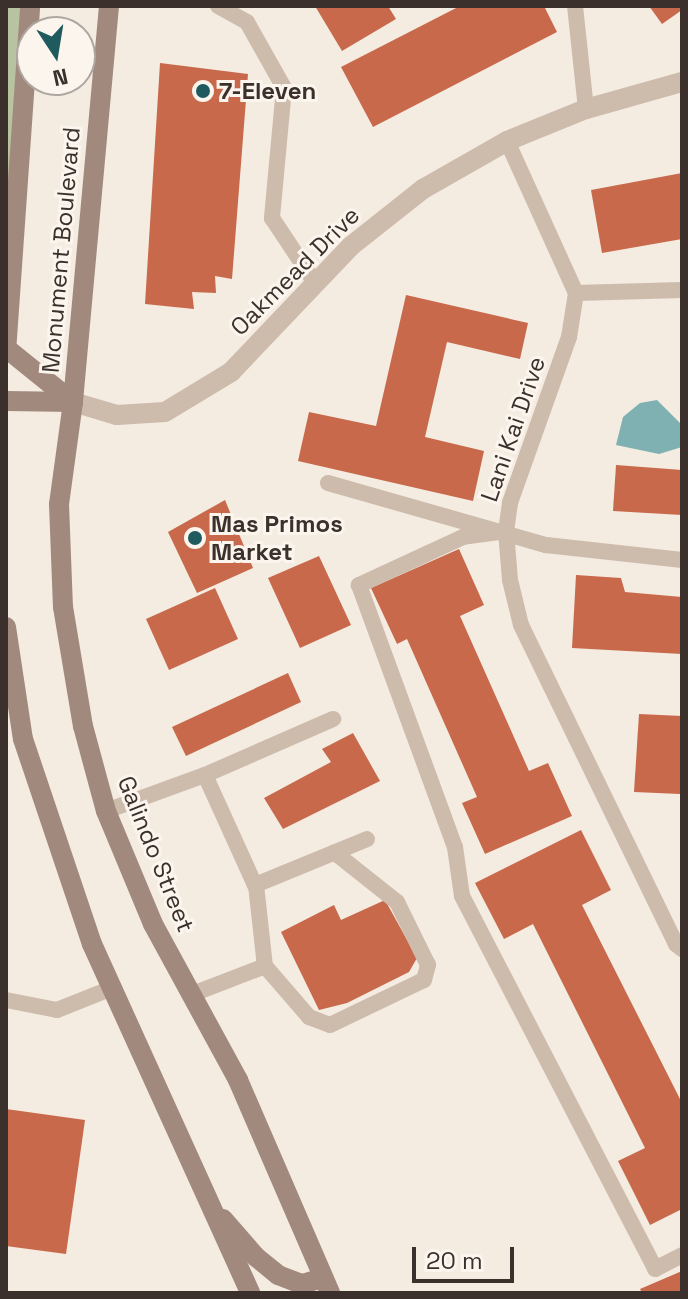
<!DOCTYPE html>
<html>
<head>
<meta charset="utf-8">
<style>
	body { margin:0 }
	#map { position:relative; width:688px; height:1299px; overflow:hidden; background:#f4ebe1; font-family:"Space Grotesk",sans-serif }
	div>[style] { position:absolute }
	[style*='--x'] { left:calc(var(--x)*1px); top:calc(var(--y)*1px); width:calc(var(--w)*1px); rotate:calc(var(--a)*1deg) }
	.green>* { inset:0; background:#b8c4a0 }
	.water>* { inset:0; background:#7fb0b2 }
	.building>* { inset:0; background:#c8694b }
	.lane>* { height:16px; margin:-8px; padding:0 8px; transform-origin:8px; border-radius:8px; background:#cdbbac }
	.street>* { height:20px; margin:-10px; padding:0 10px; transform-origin:10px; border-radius:10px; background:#cdbbac }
	.secondary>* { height:20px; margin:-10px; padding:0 10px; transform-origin:10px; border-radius:10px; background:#a18a7d }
	.dots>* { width:22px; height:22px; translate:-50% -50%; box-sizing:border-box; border:4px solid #fbf5ee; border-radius:50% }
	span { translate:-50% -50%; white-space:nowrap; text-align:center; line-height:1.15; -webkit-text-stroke:6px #fbf5ee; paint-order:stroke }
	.poi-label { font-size:24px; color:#3b302b; font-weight:700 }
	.left { translate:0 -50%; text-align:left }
	.street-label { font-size:24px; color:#3b302b }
	.frame { position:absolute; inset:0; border:8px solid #3b302b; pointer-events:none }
	.north { position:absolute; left:16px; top:16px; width:80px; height:80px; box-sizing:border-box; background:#fbf5ee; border:2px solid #aea6a0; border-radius:50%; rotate:168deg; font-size:22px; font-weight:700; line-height:32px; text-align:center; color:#3b302b }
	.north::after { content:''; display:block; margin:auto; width:28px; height:36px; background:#1f5a5e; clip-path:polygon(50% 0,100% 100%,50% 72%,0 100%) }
	.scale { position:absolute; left:412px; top:1247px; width:102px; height:36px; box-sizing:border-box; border:4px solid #3b302b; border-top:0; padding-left:10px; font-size:24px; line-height:28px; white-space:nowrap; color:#3b302b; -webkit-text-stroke:6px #fbf5ee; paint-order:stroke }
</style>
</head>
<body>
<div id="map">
	<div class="green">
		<i style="clip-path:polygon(6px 6px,34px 6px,6px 348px)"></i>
	</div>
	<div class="water">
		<i style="clip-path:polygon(657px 400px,682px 425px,682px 447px,659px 454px,616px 445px,623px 417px,640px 403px)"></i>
	</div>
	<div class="building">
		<i style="clip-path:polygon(315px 6px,388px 6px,396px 19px,342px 51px)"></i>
		<i style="clip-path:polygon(460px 6px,544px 6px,557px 32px,373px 127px,341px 67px)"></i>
		<i style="clip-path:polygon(649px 6px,682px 6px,682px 10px,662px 24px)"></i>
		<i style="clip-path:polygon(160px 63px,248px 74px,232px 279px,215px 276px,216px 293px,192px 292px,194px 309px,145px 304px)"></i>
		<i style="clip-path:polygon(682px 173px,682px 239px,602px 253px,591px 190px)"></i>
		<i style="clip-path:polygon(406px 295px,528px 323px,520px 359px,447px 342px,425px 437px,484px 451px,473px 501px,298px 461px,309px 412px,376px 426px)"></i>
		<i style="clip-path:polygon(616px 465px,682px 470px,682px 515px,613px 511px)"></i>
		<i style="clip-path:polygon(225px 500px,253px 568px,197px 593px,168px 532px)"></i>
		<i style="clip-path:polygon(459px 549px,484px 605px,460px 616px,529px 771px,548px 763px,572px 816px,485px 854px,462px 803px,477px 797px,407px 639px,397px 644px,371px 588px)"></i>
		<i style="clip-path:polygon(319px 556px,351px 625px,300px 648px,268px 578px)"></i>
		<i style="clip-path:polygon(576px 575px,621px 578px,625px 592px,682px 597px,682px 654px,572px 648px)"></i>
		<i style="clip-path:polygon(215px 588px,238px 639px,169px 670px,146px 619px)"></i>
		<i style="clip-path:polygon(288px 673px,301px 702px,186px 756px,172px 727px)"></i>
		<i style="clip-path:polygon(639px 714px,682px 716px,680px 794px,634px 792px)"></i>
		<i style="clip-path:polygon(353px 733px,380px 781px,283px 829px,264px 798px,331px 762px,322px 749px)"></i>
		<i style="clip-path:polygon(581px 830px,611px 890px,582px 905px,682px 1103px,682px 1209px,650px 1225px,618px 1161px,645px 1148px,533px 924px,504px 939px,475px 883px)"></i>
		<i style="clip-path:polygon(385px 900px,417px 958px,409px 972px,347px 1003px,319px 1010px,281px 932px,334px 905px,341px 920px)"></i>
		<i style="clip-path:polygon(6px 1109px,85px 1120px,66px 1254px,6px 1246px)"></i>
		<i style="clip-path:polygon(682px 1271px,682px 1293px,642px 1293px,640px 1289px)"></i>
	</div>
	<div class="lane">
		<i style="--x:218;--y:6;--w:33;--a:29"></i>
		<i style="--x:247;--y:22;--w:76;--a:60.7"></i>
		<i style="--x:284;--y:88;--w:131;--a:95.3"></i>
		<i style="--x:272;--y:218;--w:78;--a:56.5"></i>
		<i style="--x:575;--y:6;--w:104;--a:83.9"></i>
		<i style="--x:507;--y:141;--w:167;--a:65.6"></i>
		<i style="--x:576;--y:293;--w:45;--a:99"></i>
		<i style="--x:569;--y:337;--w:176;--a:109.6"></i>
		<i style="--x:510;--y:503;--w:28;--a:98"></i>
		<i style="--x:506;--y:531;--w:49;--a:85.3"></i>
		<i style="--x:510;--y:580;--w:46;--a:76.3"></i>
		<i style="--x:521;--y:625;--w:355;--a:64.1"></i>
		<i style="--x:676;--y:944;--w:8;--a:40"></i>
		<i style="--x:576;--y:293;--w:106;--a:-1.6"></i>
		<i style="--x:328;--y:483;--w:227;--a:15.9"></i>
		<i style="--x:546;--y:545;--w:137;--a:6.3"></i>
		<i style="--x:506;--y:531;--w:43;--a:172.1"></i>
		<i style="--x:463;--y:537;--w:115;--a:155.2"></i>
		<i style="--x:359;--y:585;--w:279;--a:69.9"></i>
		<i style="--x:455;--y:847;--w:49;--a:81.9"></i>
		<i style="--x:462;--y:896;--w:420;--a:62.6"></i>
		<i style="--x:655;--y:1269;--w:30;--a:-27"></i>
		<i style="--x:205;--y:775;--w:121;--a:65.6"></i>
		<i style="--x:255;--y:885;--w:121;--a:-22.3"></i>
		<i style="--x:106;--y:811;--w:105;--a:-20"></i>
		<i style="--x:205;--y:775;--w:140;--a:-23.6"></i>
		<i style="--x:256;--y:885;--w:81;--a:83.7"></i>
		<i style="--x:190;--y:995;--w:80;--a:-21.1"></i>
		<i style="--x:265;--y:966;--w:67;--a:49.2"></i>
		<i style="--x:309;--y:1017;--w:22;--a:21"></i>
		<i style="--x:330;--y:1025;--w:104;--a:-25.6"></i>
		<i style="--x:424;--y:980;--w:16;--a:-75"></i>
		<i style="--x:428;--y:965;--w:70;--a:-116.2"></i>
		<i style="--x:397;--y:902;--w:80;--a:-141.6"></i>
		<i style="--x:6;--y:1000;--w:52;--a:11.1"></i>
		<i style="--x:57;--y:1010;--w:59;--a:-21.8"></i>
	</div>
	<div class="street">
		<i style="--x:73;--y:402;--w:46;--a:16.5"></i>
		<i style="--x:117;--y:415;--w:48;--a:-3.6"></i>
		<i style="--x:165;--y:412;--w:77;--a:-31.2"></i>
		<i style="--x:231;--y:372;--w:174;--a:-46.4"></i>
		<i style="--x:351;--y:246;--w:92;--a:-38.4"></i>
		<i style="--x:423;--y:189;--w:97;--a:-29.7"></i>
		<i style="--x:507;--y:141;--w:85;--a:-22.1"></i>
		<i style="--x:586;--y:109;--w:100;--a:-15.7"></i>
	</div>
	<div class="secondary">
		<i style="--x:109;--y:6;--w:398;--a:95.2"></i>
		<i style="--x:73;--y:402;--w:103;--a:97.8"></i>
		<i style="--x:59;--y:504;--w:103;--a:87.8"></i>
		<i style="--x:63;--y:607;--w:121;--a:80.5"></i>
		<i style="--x:83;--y:726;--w:88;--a:74.9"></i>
		<i style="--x:106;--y:811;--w:122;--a:67.4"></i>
		<i style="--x:153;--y:924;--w:178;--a:61.4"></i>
		<i style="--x:238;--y:1080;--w:232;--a:66.6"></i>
		<i style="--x:6;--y:348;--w:86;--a:38.9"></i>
		<i style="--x:6;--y:352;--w:347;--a:-86"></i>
		<i style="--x:6;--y:401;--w:67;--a:0.9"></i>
		<i style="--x:6;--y:627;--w:113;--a:81.4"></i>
		<i style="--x:23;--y:739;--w:216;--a:71.4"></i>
		<i style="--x:92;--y:944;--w:383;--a:65.6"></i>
		<i style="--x:223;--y:1219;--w:50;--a:49"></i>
		<i style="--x:256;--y:1257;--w:28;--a:39"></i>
		<i style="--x:278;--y:1275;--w:26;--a:21"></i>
		<i style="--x:302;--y:1284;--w:22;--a:-16"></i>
	</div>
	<div class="dots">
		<i style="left:203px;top:91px;background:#1f5a5e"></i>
		<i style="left:195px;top:538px;background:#1f5a5e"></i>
	</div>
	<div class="poi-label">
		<span class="left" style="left:219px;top:91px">7-Eleven</span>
		<span class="left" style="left:211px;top:538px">Mas Primos<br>Market</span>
	</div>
	<div class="street-label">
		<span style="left:61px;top:250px;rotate:-85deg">Monument Boulevard</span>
		<span style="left:295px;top:271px;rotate:-45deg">Oakmead Drive</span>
		<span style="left:513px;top:429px;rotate:-71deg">Lani Kai Drive</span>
		<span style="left:156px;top:854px;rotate:68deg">Galindo Street</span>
	</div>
	<div class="frame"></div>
	<div class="north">N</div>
	<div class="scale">20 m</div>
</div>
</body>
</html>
